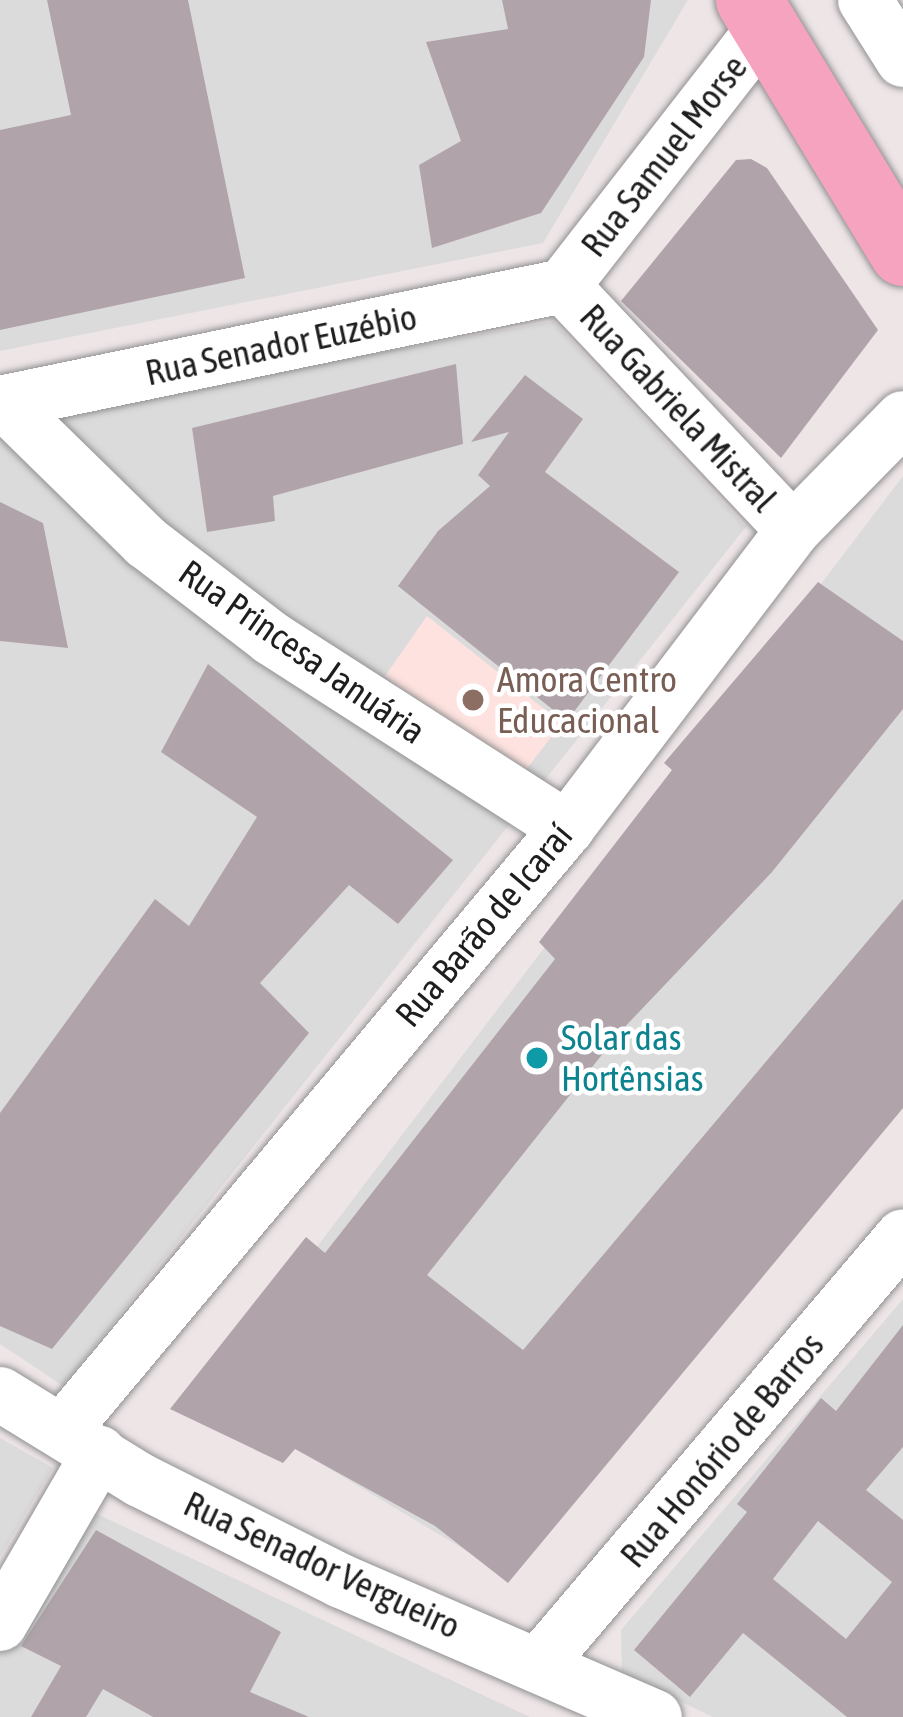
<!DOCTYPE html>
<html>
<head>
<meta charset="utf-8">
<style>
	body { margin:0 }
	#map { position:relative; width:903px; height:1717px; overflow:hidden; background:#eee5e7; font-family:"Asap Condensed",sans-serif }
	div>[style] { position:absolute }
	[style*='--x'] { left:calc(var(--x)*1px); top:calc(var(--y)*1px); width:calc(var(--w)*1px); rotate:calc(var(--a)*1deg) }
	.residential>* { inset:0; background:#dcdbdc }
	.education>* { inset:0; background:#fde2df }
	.building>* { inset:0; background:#b0a4aa }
	.roads { filter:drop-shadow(0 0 3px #929292) drop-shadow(0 0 3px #929292) }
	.minor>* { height:54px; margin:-27px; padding:0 27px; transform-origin:27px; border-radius:27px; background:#fff }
	.major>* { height:66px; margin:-33px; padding:0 33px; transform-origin:33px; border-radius:33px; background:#f5a3be }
	.dots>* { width:33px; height:33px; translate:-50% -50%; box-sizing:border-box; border:6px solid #fff; border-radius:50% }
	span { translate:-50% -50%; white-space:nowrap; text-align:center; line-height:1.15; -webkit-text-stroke:9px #fff; paint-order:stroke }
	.street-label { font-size:36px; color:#1e1e1e }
	.education-label { font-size:36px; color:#785e54 }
	.left { translate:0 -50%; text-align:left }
	.culture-label { font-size:36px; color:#0d838f }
</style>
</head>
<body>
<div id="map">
	<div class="residential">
		<i style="clip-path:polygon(0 0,688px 0,543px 243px,0 351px)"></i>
		<i style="clip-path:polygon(553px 321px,746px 527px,63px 1386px,0 1344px,0 422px)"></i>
		<i style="clip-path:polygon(903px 476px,903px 1108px,510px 1577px,205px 1394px)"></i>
		<i style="clip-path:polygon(903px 1299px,903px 1717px,713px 1717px,622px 1674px,621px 1630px)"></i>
		<i style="clip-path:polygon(0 1438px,53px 1468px,0 1557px)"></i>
		<i style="clip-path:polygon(82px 1507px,530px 1717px,0 1717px,0 1653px)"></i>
	</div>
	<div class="education">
		<i style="clip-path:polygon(427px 616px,562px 723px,515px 784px,385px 676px)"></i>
	</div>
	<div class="building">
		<i style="clip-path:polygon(47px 0,188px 0,245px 278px,0 330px,0 130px,71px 115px)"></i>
		<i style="clip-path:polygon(502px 0,651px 0,644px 57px,541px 213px,432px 248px,419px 165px,461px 141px,426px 42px,508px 29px)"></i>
		<i style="clip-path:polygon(751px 159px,767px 168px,878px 330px,781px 458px,621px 301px,736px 160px)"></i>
		<i style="clip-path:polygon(456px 364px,463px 444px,273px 496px,275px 521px,207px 532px,192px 428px)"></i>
		<i style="clip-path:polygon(525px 375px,583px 419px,545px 472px,679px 572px,567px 721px,398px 586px,438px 531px,490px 486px,478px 475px,509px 432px,471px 442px)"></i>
		<i style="clip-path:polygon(0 502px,43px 523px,68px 648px,0 641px)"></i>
		<i style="clip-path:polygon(818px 582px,903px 641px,903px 709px,772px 872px,620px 1032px,427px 1275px,523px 1350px,903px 899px,903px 1108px,508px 1583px,435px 1526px,295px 1449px,283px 1463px,170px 1409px,306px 1237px,325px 1253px,555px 959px,539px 942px,672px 770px,664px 763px)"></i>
		<i style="clip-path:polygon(208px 664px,453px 860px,398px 924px,349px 885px,260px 983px,309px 1033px,52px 1349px,0 1326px,0 1113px,155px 899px,189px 926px,257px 817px,161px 752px)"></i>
		<i style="clip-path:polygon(evenodd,903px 1325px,903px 1447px,866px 1490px,903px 1520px,903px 1717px,847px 1717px,743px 1633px,690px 1697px,634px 1650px,747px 1512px,737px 1504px,821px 1398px,836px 1411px,903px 1325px,818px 1521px,892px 1582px,846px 1639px,773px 1579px,818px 1521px)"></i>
		<i style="clip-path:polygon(96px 1530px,281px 1632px,250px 1692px,309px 1717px,153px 1717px,103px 1689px,86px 1717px,31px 1717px,61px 1666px,21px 1646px)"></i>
	</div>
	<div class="roads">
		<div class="minor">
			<i style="--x:865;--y:0;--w:71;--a:57.7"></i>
			<i style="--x:563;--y:286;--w:335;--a:46.7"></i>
			<i style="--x:563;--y:286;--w:331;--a:-52.1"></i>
			<i style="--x:0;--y:403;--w:575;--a:-11.74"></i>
			<i style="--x:4;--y:403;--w:199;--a:44.4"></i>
			<i style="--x:146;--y:542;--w:158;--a:37.5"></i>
			<i style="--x:271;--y:638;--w:352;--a:32.7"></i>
			<i style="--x:0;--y:1394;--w:164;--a:31.6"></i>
			<i style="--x:140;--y:1480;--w:225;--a:26.7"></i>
			<i style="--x:341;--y:1581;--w:342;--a:23.4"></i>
			<i style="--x:62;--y:1431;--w:787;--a:-50.05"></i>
			<i style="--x:567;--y:828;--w:374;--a:-52.8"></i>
			<i style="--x:793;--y:530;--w:157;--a:-45.5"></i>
			<i style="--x:0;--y:1624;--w:198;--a:-59.9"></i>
			<i style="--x:540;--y:1663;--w:560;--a:-49.63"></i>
		</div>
		<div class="major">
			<i style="--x:749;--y:0;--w:296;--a:58.7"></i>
		</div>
	</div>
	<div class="dots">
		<i style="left:473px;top:700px;background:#8d6e63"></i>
		<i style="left:537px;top:1058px;background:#0f9aa8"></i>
	</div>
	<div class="street-label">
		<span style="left:664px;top:156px;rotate:-52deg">Rua Samuel Morse</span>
		<span style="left:281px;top:345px;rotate:-12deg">Rua Senador Euzébio</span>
		<span style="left:678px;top:408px;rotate:47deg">Rua Gabriela Mistral</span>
		<span style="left:302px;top:652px;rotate:35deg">Rua Princesa Januária</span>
		<span style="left:484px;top:925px;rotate:-50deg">Rua Barão de Icaraí</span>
		<span style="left:722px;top:1450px;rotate:-50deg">Rua Honório de Barros</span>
		<span style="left:322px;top:1565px;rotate:25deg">Rua Senador Vergueiro</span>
	</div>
	<div class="education-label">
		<span class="left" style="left:497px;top:700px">Amora Centro<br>Educacional</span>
	</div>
	<div class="culture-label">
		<span class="left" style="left:561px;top:1058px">Solar das<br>Hortênsias</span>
	</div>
</div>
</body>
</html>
